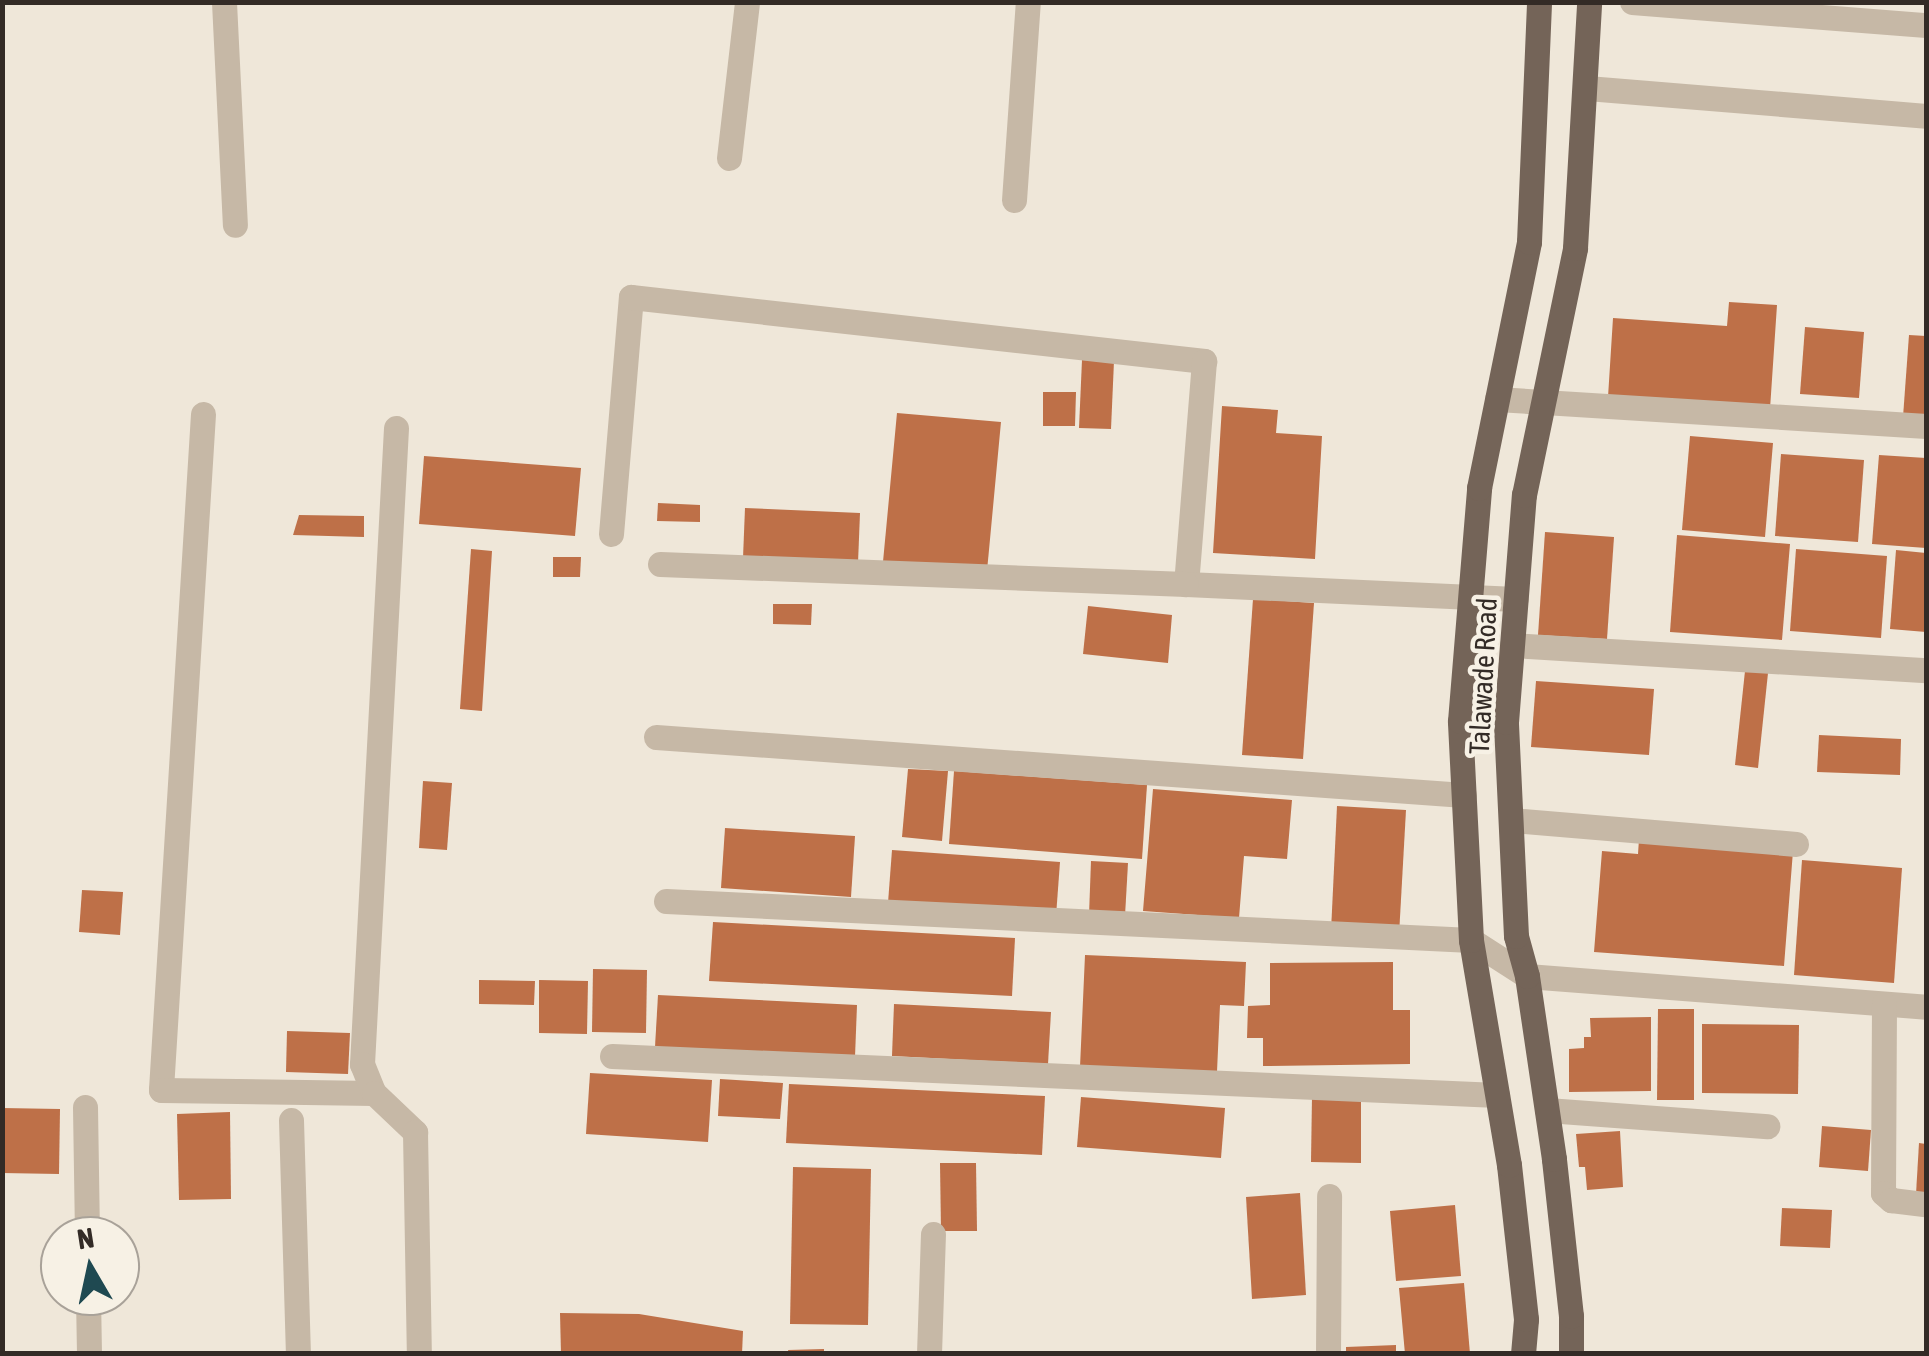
<!DOCTYPE html>
<html>
<head>
<meta charset="utf-8">
<style>
	body { margin:0 }
	#map { position:relative; width:1929px; height:1356px; overflow:hidden; background:#efe7d9; font-family:"Asap Condensed",sans-serif }
	div>[style] { position:absolute }
	[style*='--x'] { left:calc(var(--x)*1px); top:calc(var(--y)*1px); width:calc(var(--w)*1px); rotate:calc(var(--a)*1deg) }
	.building>* { inset:0; background:#be7048 }
	.minor>* { height:25px; margin:-12.5px; padding:0 12.5px; transform-origin:12.5px; border-radius:12.5px; background:#c6b8a6 }
	.major>* { height:25px; margin:-12.5px; padding:0 12.5px; transform-origin:12.5px; border-radius:12.5px; background:#746458 }
	span { translate:-50% -50%; white-space:nowrap; text-align:center; line-height:1.15; -webkit-text-stroke:9px #f7f1e5; paint-order:stroke }
	.street-label { font-size:28px; color:#332b26 }
	.frame { position:absolute; inset:0; border:5px solid #332b26; pointer-events:none }
	.north { position:absolute; left:40px; top:1216px; width:100px; height:100px; box-sizing:border-box; background:#f7f1e5; border:2px solid #a9a299; border-radius:50%; rotate:351deg; font-size:28px; font-weight:700; line-height:40px; text-align:center; color:#332b26 }
	.north::after { content:''; display:block; margin:auto; width:35px; height:45px; background:#1f4951; clip-path:polygon(50% 0,100% 100%,50% 72%,0 100%) }
</style>
</head>
<body>
<div id="map">
	<div class="building">
		<i style="clip-path:polygon(1729px 302px,1777px 305px,1770px 409px,1608px 397px,1613px 318px,1727px 326px)"></i>
		<i style="clip-path:polygon(1805px 327px,1864px 332px,1859px 398px,1800px 394px)"></i>
		<i style="clip-path:polygon(1909px 335px,1926px 336px,1926px 418px,1903px 417px)"></i>
		<i style="clip-path:polygon(1082px 360px,1114px 361px,1111px 429px,1079px 428px)"></i>
		<i style="clip-path:polygon(1043px 392px,1076px 392px,1075px 426px,1043px 426px)"></i>
		<i style="clip-path:polygon(1222px 406px,1278px 410px,1276px 433px,1322px 436px,1315px 559px,1213px 553px)"></i>
		<i style="clip-path:polygon(897px 413px,1001px 422px,987px 571px,883px 562px)"></i>
		<i style="clip-path:polygon(1690px 436px,1773px 443px,1765px 537px,1682px 530px)"></i>
		<i style="clip-path:polygon(1781px 454px,1864px 460px,1858px 542px,1775px 536px)"></i>
		<i style="clip-path:polygon(1879px 455px,1926px 458px,1926px 548px,1872px 544px)"></i>
		<i style="clip-path:polygon(424px 456px,581px 468px,575px 536px,419px 524px)"></i>
		<i style="clip-path:polygon(658px 503px,700px 505px,700px 522px,657px 521px)"></i>
		<i style="clip-path:polygon(745px 508px,860px 513px,858px 563px,743px 558px)"></i>
		<i style="clip-path:polygon(299px 515px,364px 516px,364px 537px,293px 535px)"></i>
		<i style="clip-path:polygon(1545px 532px,1614px 537px,1607px 639px,1538px 635px)"></i>
		<i style="clip-path:polygon(1677px 535px,1790px 544px,1782px 640px,1670px 632px)"></i>
		<i style="clip-path:polygon(471px 549px,492px 551px,482px 711px,460px 709px)"></i>
		<i style="clip-path:polygon(1796px 549px,1887px 556px,1881px 638px,1790px 631px)"></i>
		<i style="clip-path:polygon(1896px 550px,1926px 553px,1926px 632px,1890px 629px)"></i>
		<i style="clip-path:polygon(553px 557px,581px 557px,580px 577px,553px 577px)"></i>
		<i style="clip-path:polygon(1253px 599px,1314px 603px,1303px 759px,1242px 755px)"></i>
		<i style="clip-path:polygon(773px 604px,812px 604px,811px 625px,773px 624px)"></i>
		<i style="clip-path:polygon(1088px 606px,1172px 615px,1168px 663px,1083px 654px)"></i>
		<i style="clip-path:polygon(1745px 671px,1768px 673px,1758px 768px,1735px 765px)"></i>
		<i style="clip-path:polygon(1536px 681px,1654px 689px,1649px 755px,1531px 747px)"></i>
		<i style="clip-path:polygon(1819px 735px,1901px 739px,1900px 775px,1817px 772px)"></i>
		<i style="clip-path:polygon(908px 769px,948px 771px,942px 841px,902px 837px)"></i>
		<i style="clip-path:polygon(954px 771px,1147px 785px,1142px 859px,949px 844px)"></i>
		<i style="clip-path:polygon(423px 781px,452px 783px,447px 850px,419px 848px)"></i>
		<i style="clip-path:polygon(1153px 789px,1292px 800px,1287px 859px,1244px 856px,1239px 918px,1143px 911px)"></i>
		<i style="clip-path:polygon(1337px 806px,1406px 810px,1399px 935px,1331px 931px)"></i>
		<i style="clip-path:polygon(725px 828px,855px 836px,851px 897px,721px 888px)"></i>
		<i style="clip-path:polygon(1639px 839px,1793px 851px,1784px 966px,1594px 952px,1602px 851px,1638px 854px)"></i>
		<i style="clip-path:polygon(892px 850px,1060px 862px,1056px 916px,888px 903px)"></i>
		<i style="clip-path:polygon(1802px 860px,1902px 868px,1894px 983px,1794px 975px)"></i>
		<i style="clip-path:polygon(1091px 861px,1128px 863px,1125px 916px,1089px 915px)"></i>
		<i style="clip-path:polygon(82px 890px,123px 892px,120px 935px,79px 932px)"></i>
		<i style="clip-path:polygon(713px 922px,1015px 938px,1012px 996px,709px 981px)"></i>
		<i style="clip-path:polygon(1085px 955px,1246px 962px,1244px 1006px,1220px 1005px,1217px 1072px,1080px 1067px)"></i>
		<i style="clip-path:polygon(1393px 962px,1393px 1010px,1410px 1010px,1410px 1064px,1263px 1066px,1263px 1038px,1247px 1038px,1248px 1006px,1270px 1005px,1270px 963px)"></i>
		<i style="clip-path:polygon(593px 969px,647px 970px,646px 1033px,592px 1032px)"></i>
		<i style="clip-path:polygon(479px 980px,535px 981px,534px 1005px,479px 1004px)"></i>
		<i style="clip-path:polygon(539px 980px,588px 981px,587px 1034px,539px 1033px)"></i>
		<i style="clip-path:polygon(658px 995px,857px 1005px,855px 1057px,655px 1047px)"></i>
		<i style="clip-path:polygon(894px 1004px,1051px 1012px,1048px 1064px,892px 1056px)"></i>
		<i style="clip-path:polygon(1658px 1009px,1694px 1009px,1694px 1100px,1657px 1100px)"></i>
		<i style="clip-path:polygon(1651px 1017px,1651px 1091px,1569px 1092px,1569px 1049px,1584px 1048px,1584px 1037px,1591px 1037px,1590px 1018px)"></i>
		<i style="clip-path:polygon(1702px 1024px,1799px 1025px,1798px 1094px,1702px 1093px)"></i>
		<i style="clip-path:polygon(287px 1031px,350px 1033px,348px 1074px,286px 1072px)"></i>
		<i style="clip-path:polygon(590px 1073px,712px 1080px,708px 1142px,586px 1134px)"></i>
		<i style="clip-path:polygon(720px 1079px,783px 1083px,780px 1119px,718px 1116px)"></i>
		<i style="clip-path:polygon(789px 1084px,1045px 1096px,1042px 1155px,786px 1143px)"></i>
		<i style="clip-path:polygon(1312px 1096px,1361px 1096px,1361px 1163px,1311px 1162px)"></i>
		<i style="clip-path:polygon(1081px 1097px,1225px 1108px,1221px 1158px,1077px 1147px)"></i>
		<i style="clip-path:polygon(2px 1108px,60px 1109px,59px 1174px,2px 1173px)"></i>
		<i style="clip-path:polygon(230px 1112px,231px 1199px,179px 1200px,177px 1114px)"></i>
		<i style="clip-path:polygon(1822px 1126px,1871px 1130px,1868px 1171px,1819px 1167px)"></i>
		<i style="clip-path:polygon(1620px 1131px,1623px 1187px,1587px 1190px,1585px 1167px,1579px 1167px,1576px 1134px)"></i>
		<i style="clip-path:polygon(1919px 1143px,1926px 1144px,1926px 1195px,1916px 1194px)"></i>
		<i style="clip-path:polygon(940px 1163px,976px 1163px,977px 1231px,941px 1231px)"></i>
		<i style="clip-path:polygon(793px 1167px,871px 1169px,868px 1325px,790px 1324px)"></i>
		<i style="clip-path:polygon(1300px 1193px,1306px 1295px,1252px 1299px,1246px 1197px)"></i>
		<i style="clip-path:polygon(1455px 1205px,1461px 1276px,1396px 1281px,1390px 1211px)"></i>
		<i style="clip-path:polygon(1782px 1208px,1832px 1210px,1830px 1248px,1780px 1246px)"></i>
		<i style="clip-path:polygon(1464px 1283px,1470px 1354px,1405px 1354px,1399px 1288px)"></i>
		<i style="clip-path:polygon(560px 1313px,639px 1314px,743px 1331px,742px 1354px,561px 1354px)"></i>
		<i style="clip-path:polygon(1396px 1345px,1396px 1354px,1346px 1354px,1346px 1347px)"></i>
		<i style="clip-path:polygon(824px 1349px,824px 1354px,789px 1354px,788px 1350px)"></i>
	</div>
	<div class="minor">
		<i style="--x:224;--y:2;--w:223;--a:87.2"></i>
		<i style="--x:1632;--y:2;--w:295;--a:4.5"></i>
		<i style="--x:1587;--y:88;--w:340;--a:4.7"></i>
		<i style="--x:729;--y:158;--w:157;--a:-83.4"></i>
		<i style="--x:1014;--y:200;--w:198;--a:-86"></i>
		<i style="--x:1497;--y:399;--w:430;--a:3.6"></i>
		<i style="--x:203;--y:414;--w:677;--a:93.56"></i>
		<i style="--x:161;--y:1090;--w:213;--a:0.8"></i>
		<i style="--x:396;--y:428;--w:637;--a:93.06"></i>
		<i style="--x:362;--y:1064;--w:31;--a:68"></i>
		<i style="--x:374;--y:1093;--w:57;--a:43.6"></i>
		<i style="--x:415;--y:1132;--w:222;--a:89"></i>
		<i style="--x:611;--y:534;--w:238;--a:-85.2"></i>
		<i style="--x:631;--y:297;--w:577;--a:6.37"></i>
		<i style="--x:1204;--y:361;--w:224;--a:94.6"></i>
		<i style="--x:1186;--y:584;--w:330;--a:2.6"></i>
		<i style="--x:660;--y:564;--w:526;--a:2.18"></i>
		<i style="--x:1512;--y:645;--w:415;--a:3.5"></i>
		<i style="--x:656;--y:737;--w:810;--a:4.11"></i>
		<i style="--x:1511;--y:820;--w:286;--a:4.8"></i>
		<i style="--x:666;--y:901;--w:806;--a:2.77"></i>
		<i style="--x:1471;--y:940;--w:67;--a:32.7"></i>
		<i style="--x:1527;--y:976;--w:400;--a:4.4"></i>
		<i style="--x:1884;--y:1004;--w:189;--a:90.3"></i>
		<i style="--x:1883;--y:1193;--w:11;--a:41"></i>
		<i style="--x:1891;--y:1200;--w:35;--a:7"></i>
		<i style="--x:612;--y:1056;--w:886;--a:2.52"></i>
		<i style="--x:85;--y:1107;--w:129;--a:89.1"></i>
		<i style="--x:1547;--y:1110;--w:221;--a:4.2"></i>
		<i style="--x:291;--y:1120;--w:234;--a:88.3"></i>
		<i style="--x:88;--y:1296;--w:58;--a:89"></i>
		<i style="--x:929;--y:1354;--w:120;--a:-88.1"></i>
		<i style="--x:1328;--y:1354;--w:158;--a:-89.6"></i>
	</div>
	<div class="major">
		<i style="--x:1523;--y:1354;--w:35;--a:-85"></i>
		<i style="--x:1526;--y:1319;--w:155;--a:-96.3"></i>
		<i style="--x:1509;--y:1165;--w:228;--a:-99.6"></i>
		<i style="--x:1471;--y:940;--w:219;--a:-92.9"></i>
		<i style="--x:1460;--y:721;--w:234;--a:-85.3"></i>
		<i style="--x:1479;--y:488;--w:251;--a:-78.5"></i>
		<i style="--x:1529;--y:242;--w:240;--a:-87.6"></i>
		<i style="--x:1571;--y:1354;--w:38;--a:-90"></i>
		<i style="--x:1571;--y:1316;--w:158;--a:-96.2"></i>
		<i style="--x:1554;--y:1159;--w:185;--a:-98.4"></i>
		<i style="--x:1527;--y:976;--w:41;--a:-105.4"></i>
		<i style="--x:1516;--y:936;--w:214;--a:-92.7"></i>
		<i style="--x:1506;--y:722;--w:228;--a:-85.5"></i>
		<i style="--x:1524;--y:495;--w:252;--a:-78.3"></i>
		<i style="--x:1575;--y:248;--w:246;--a:-86.7"></i>
	</div>
	<div class="street-label">
		<span style="left:1483px;top:676px;rotate:-87deg">Talawade Road</span>
	</div>
	<div class="frame"></div>
	<div class="north">N</div>
</div>
</body>
</html>
